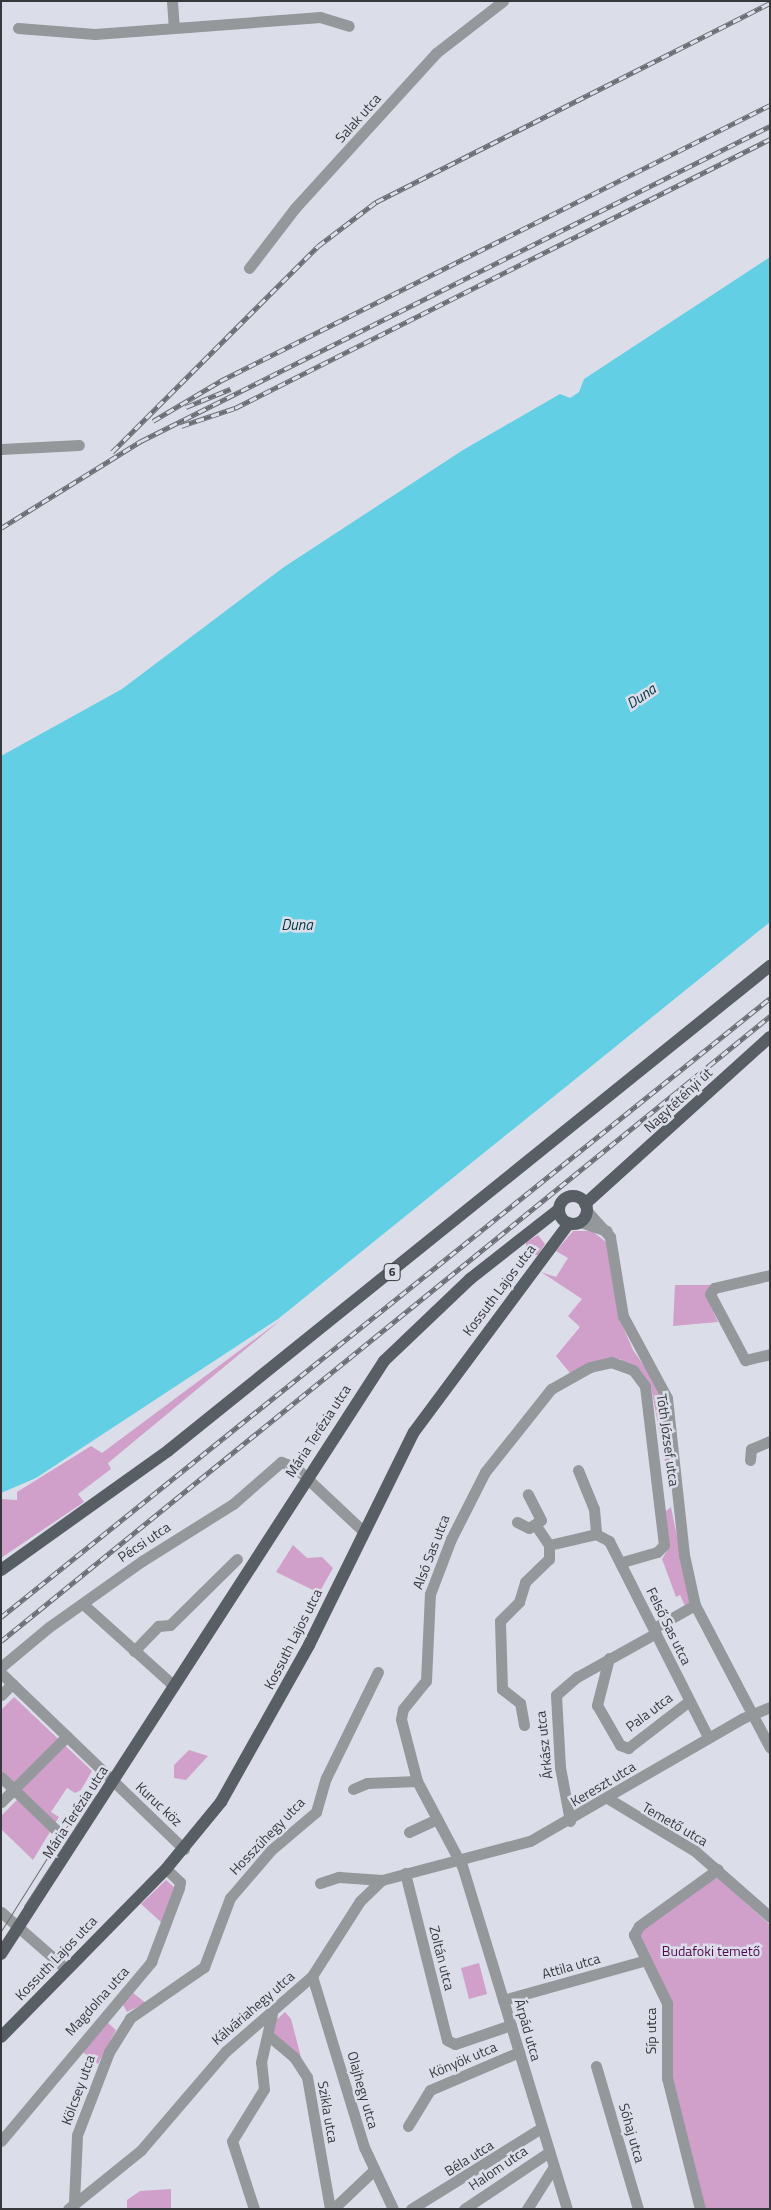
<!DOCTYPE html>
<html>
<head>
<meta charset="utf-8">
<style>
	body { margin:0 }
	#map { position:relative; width:771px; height:2210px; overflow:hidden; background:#dbdee9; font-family:"Titillium Web",sans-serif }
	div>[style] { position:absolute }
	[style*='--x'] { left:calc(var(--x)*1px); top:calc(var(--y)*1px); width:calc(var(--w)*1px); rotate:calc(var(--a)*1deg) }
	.green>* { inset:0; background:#d0a0ca }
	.water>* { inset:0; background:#62cfe5 }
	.minor>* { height:11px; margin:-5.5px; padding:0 5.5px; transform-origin:5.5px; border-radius:5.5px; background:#94989b }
	.major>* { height:12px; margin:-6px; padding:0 6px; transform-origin:6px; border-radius:6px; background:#575e64 }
	.major>.ring { margin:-6px; padding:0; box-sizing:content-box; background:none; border:12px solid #575e64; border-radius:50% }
	.tram>* { height:1px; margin:-0.5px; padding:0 0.5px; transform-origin:0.5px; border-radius:0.5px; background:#6b6d73 }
	.rail>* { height:4.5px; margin-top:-2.25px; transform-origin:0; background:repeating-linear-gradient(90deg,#dbdee9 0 8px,#6b6d73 0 16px); box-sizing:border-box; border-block:1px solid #6b6d73 }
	span { translate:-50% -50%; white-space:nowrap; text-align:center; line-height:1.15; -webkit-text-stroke:5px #dbdee9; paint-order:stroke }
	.shield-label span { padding:1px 4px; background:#dbdee9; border:1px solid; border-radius:4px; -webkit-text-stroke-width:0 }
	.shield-label { font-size:12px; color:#37383c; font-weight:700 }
	.street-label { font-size:14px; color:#37383c }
	.park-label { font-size:14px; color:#540851 }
	.water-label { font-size:15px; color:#003640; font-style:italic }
	.frame { position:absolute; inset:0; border:2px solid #37383c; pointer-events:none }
</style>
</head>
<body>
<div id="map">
	<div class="green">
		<i style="clip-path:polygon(573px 1231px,592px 1231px,606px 1242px,619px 1318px,633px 1350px,663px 1393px,674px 1489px,670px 1489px,651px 1387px,620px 1359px,570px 1373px,556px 1356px,580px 1327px,568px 1316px,582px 1299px,541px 1272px,556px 1277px,568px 1258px,556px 1251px)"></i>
		<i style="clip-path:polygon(538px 1235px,545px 1244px,538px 1255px,526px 1255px,526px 1242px)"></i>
		<i style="clip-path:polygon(675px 1285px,716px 1285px,706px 1296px,718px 1322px,673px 1326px)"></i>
		<i style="clip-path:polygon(282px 1319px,108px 1463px,111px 1469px,78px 1494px,84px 1502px,1px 1558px,1px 1499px,17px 1500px,17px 1492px,91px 1446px,102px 1453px)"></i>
		<i style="clip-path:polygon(671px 1507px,691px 1604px,685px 1606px,680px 1595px,676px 1597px,662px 1559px,668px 1549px,666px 1511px)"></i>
		<i style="clip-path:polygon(293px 1545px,307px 1558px,322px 1557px,333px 1568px,319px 1593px,276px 1572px)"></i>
		<i style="clip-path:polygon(14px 1697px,92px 1771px,81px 1790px,75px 1793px,67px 1788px,51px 1812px,59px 1817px,33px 1860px,1px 1829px,1px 1816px,24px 1793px,1px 1771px,1px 1710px)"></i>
		<i style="clip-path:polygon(189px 1750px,208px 1756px,186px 1780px,174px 1778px,174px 1765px)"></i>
		<i style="clip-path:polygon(717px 1877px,770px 1925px,770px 2209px,705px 2209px,671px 2078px,672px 2023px,640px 1934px,650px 1922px)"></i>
		<i style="clip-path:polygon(166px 1880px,175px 1888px,162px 1923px,141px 1904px)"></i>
		<i style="clip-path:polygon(479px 1963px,487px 1994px,469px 1999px,461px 1968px)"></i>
		<i style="clip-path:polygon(133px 1993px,146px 2003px,127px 2012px,123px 2005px)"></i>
		<i style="clip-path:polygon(285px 2012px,291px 2019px,302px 2061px,273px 2033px,273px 2023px)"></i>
		<i style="clip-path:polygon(107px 2022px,116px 2030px,98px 2064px,80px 2050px)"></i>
		<i style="clip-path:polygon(171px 2189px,171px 2209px,127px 2209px,127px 2200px,140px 2191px)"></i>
	</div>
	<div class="water">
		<i style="clip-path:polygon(770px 257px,770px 922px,278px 1319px,36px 1478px,1px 1493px,1px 756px,122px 689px,284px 567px,463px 450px,560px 394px,570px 398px,579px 392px,584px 379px)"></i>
	</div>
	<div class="minor">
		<i style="--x:172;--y:1;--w:26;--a:86"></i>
		<i style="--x:18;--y:28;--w:77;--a:4.5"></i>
		<i style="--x:95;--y:34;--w:226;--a:-4.3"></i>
		<i style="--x:320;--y:17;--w:30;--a:17"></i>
		<i style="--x:249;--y:268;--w:76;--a:-52.5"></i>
		<i style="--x:295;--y:208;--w:210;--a:-47.7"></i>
		<i style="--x:436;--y:53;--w:85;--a:-37.8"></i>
		<i style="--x:1;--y:449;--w:78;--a:-2.9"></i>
		<i style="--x:586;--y:1210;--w:36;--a:48"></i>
		<i style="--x:610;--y:1237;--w:80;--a:80.7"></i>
		<i style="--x:623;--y:1316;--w:93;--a:61.8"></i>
		<i style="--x:667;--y:1398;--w:158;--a:83.8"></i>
		<i style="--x:684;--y:1555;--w:51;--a:77.6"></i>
		<i style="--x:695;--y:1605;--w:161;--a:62.3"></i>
		<i style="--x:580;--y:1222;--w:28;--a:18"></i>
		<i style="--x:770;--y:1275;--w:57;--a:166.9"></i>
		<i style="--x:714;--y:1288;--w:7;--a:124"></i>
		<i style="--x:710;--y:1294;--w:75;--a:62.1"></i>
		<i style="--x:745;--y:1360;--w:26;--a:-13"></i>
		<i style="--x:750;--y:1460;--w:11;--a:-85"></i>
		<i style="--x:751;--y:1449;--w:21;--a:-23"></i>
		<i style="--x:578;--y:1470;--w:42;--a:67.7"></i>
		<i style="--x:594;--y:1509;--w:25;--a:85"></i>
		<i style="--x:517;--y:1522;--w:13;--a:27"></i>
		<i style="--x:529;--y:1528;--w:14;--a:-34"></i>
		<i style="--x:541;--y:1520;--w:29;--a:-117"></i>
		<i style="--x:549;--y:1545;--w:48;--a:-13.2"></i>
		<i style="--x:596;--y:1534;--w:15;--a:28"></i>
		<i style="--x:609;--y:1541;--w:220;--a:63.2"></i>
		<i style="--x:83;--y:1604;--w:122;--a:42"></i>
		<i style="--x:654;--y:1628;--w:47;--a:-29.3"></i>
		<i style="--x:134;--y:1651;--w:35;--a:-46"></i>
		<i style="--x:158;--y:1626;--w:12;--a:-5"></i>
		<i style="--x:170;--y:1625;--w:94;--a:-44.6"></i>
		<i style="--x:609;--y:1658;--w:49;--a:104.3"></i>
		<i style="--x:597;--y:1705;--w:46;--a:60.1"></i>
		<i style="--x:620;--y:1745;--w:9;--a:21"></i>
		<i style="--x:628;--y:1748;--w:77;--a:-37.6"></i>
		<i style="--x:1;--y:1667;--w:62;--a:-39.8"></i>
		<i style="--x:49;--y:1627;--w:114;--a:-35.4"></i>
		<i style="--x:142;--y:1561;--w:107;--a:-32.1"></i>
		<i style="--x:233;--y:1504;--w:64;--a:-41.2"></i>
		<i style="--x:281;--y:1462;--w:15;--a:20"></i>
		<i style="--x:295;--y:1467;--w:93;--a:43.3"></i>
		<i style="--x:1;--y:1673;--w:254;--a:43.9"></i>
		<i style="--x:1;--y:1695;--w:16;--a:-45"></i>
		<i style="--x:524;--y:1725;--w:22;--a:-100"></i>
		<i style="--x:520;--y:1703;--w:23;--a:-142"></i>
		<i style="--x:502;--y:1689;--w:68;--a:-91.7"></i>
		<i style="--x:500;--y:1621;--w:27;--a:-45"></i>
		<i style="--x:519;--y:1602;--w:21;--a:-73"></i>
		<i style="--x:525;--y:1582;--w:33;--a:-44"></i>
		<i style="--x:549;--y:1559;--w:14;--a:-90"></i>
		<i style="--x:549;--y:1545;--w:23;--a:-124"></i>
		<i style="--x:1;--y:1777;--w:75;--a:43.9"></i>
		<i style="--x:353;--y:1789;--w:15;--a:-23"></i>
		<i style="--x:367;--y:1783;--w:50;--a:-2.3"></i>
		<i style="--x:609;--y:1799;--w:100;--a:31.2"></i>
		<i style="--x:695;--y:1851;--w:100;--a:41.3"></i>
		<i style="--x:1;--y:1802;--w:93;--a:-45"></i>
		<i style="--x:570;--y:1821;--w:55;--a:-100.5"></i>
		<i style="--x:560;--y:1767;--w:72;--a:-93.2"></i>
		<i style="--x:556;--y:1695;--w:28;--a:-41"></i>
		<i style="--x:577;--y:1677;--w:90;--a:-29.1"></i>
		<i style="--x:409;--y:1832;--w:31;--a:-25"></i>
		<i style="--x:405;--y:1873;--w:172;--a:75.9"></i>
		<i style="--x:447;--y:2040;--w:9;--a:27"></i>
		<i style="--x:455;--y:2044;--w:59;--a:-18.7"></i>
		<i style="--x:320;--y:1883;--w:20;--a:-18"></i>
		<i style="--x:339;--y:1877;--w:43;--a:4"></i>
		<i style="--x:1;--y:1912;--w:86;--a:41.2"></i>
		<i style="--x:312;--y:1976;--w:179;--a:73.1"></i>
		<i style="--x:364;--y:2147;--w:68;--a:64.9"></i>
		<i style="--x:503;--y:2000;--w:148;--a:-15.6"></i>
		<i style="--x:269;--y:2036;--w:33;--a:40"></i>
		<i style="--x:294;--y:2057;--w:24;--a:57"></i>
		<i style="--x:307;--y:2077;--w:134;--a:80.1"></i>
		<i style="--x:596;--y:2066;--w:149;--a:73.6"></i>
		<i style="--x:408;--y:2126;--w:42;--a:-58.6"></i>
		<i style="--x:430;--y:2090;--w:97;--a:-23.1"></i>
		<i style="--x:1;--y:2141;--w:234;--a:-50"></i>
		<i style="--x:151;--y:1962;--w:79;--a:-69.3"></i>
		<i style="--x:179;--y:1888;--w:6;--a:-81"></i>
		<i style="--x:180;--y:1882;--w:19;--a:-137"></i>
		<i style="--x:74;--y:2202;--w:67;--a:-87.4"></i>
		<i style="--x:77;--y:2135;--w:89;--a:-68.9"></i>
		<i style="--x:109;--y:2052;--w:40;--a:-58"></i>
		<i style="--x:130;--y:2018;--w:90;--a:-34.6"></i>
		<i style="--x:204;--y:1967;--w:74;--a:-69.4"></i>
		<i style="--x:230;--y:1898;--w:63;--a:-49.5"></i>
		<i style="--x:271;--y:1850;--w:59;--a:-40.2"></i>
		<i style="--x:316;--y:1812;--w:35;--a:-74"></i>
		<i style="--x:326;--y:1778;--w:118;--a:-63.9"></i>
		<i style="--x:68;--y:2209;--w:94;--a:-38.9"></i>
		<i style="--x:141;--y:2150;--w:130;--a:-49.4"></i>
		<i style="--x:226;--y:2051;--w:114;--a:-41.1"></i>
		<i style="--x:312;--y:1976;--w:89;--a:-57.4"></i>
		<i style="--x:360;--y:1901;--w:30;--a:-44"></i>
		<i style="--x:382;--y:1880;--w:153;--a:-14.8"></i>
		<i style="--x:530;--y:1841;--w:246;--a:-30"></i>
		<i style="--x:743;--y:1718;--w:29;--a:-22"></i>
		<i style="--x:254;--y:2209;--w:71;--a:-107.9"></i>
		<i style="--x:232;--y:2141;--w:61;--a:-58.4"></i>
		<i style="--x:264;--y:2089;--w:27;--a:-96"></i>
		<i style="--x:261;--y:2062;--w:49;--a:-77.1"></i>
		<i style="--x:333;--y:2209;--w:57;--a:-43.6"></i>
		<i style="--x:411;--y:2209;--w:153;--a:-31.9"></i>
		<i style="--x:464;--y:2209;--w:102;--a:-33.8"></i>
		<i style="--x:527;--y:2209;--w:49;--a:-57.6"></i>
		<i style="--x:567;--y:2209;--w:359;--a:-107"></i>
		<i style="--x:462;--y:1866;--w:96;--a:-117.9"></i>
		<i style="--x:417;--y:1781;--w:64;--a:-104.5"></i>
		<i style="--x:401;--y:1719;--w:10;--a:-79"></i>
		<i style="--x:403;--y:1709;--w:36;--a:-51"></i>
		<i style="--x:426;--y:1681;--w:87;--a:-87.4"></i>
		<i style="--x:430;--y:1594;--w:59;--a:-69.1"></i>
		<i style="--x:451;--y:1539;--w:75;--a:-63.1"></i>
		<i style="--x:485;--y:1472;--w:106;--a:-51.5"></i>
		<i style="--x:551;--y:1389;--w:45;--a:-29.4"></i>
		<i style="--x:590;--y:1367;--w:22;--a:-13"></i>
		<i style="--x:611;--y:1362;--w:23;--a:20"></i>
		<i style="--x:633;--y:1370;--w:20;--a:53"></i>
		<i style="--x:645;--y:1386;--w:160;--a:83.2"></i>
		<i style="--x:664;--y:1545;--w:10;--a:135"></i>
		<i style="--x:657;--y:1552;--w:37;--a:164"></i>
		<i style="--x:700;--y:2209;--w:135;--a:-104.1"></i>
		<i style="--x:667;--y:2078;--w:75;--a:-90"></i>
		<i style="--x:667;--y:2003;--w:76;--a:-115.9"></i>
		<i style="--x:634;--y:1935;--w:10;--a:-61"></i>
		<i style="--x:639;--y:1926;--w:97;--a:-35.8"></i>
	</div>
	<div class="major">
		<i class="ring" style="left:559px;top:1196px;width:16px;height:16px"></i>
		<i style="--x:585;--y:1204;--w:249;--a:-42.1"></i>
		<i style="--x:1;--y:1570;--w:206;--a:-35.5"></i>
		<i style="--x:169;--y:1450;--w:772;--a:-38.85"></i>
		<i style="--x:1;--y:1954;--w:706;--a:-57.14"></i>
		<i style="--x:384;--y:1361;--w:119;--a:-43.6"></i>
		<i style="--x:470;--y:1279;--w:112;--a:-38.1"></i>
		<i style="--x:1;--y:2037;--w:235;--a:-45.5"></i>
		<i style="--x:166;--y:1869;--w:87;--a:-50.6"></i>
		<i style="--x:221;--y:1802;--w:180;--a:-60.7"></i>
		<i style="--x:309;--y:1645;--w:237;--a:-63.8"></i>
		<i style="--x:414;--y:1432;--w:260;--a:-53.4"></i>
	</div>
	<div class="tram">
		<i style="--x:24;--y:1906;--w:132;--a:-57"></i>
		<i style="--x:1;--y:1931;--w:176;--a:-57.8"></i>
	</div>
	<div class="rail">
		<i style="--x:186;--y:407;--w:48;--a:-22.2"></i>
		<i style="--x:153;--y:421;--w:78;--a:-30.8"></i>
		<i style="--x:220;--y:381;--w:615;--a:-26.65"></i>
		<i style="--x:181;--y:426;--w:57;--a:-18.4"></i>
		<i style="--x:235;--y:408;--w:599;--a:-26.69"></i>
		<i style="--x:112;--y:452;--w:291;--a:-45"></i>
		<i style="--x:318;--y:246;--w:73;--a:-37.2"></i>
		<i style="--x:376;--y:202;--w:441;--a:-26.8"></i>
		<i style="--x:1;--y:528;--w:165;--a:-31.9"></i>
		<i style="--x:141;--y:441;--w:703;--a:-26.6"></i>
		<i style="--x:1;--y:1617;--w:987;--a:-38.83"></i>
		<i style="--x:1;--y:1641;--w:991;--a:-39.1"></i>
	</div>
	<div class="shield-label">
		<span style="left:392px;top:1272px">6</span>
	</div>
	<div class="street-label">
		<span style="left:358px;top:118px;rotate:-48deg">Salak utca</span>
		<span style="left:678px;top:1100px;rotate:-43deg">Nagytétényi út</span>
		<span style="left:499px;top:1290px;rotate:-53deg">Kossuth Lajos utca</span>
		<span style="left:318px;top:1431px;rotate:-57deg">Mária Terézia utca</span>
		<span style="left:668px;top:1440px;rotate:82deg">Tóth József utca</span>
		<span style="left:144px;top:1542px;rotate:-34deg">Pécsi utca</span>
		<span style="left:431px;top:1552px;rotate:-69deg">Alsó Sas utca</span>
		<span style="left:669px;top:1626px;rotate:64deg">Felső Sas utca</span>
		<span style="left:293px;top:1639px;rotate:-63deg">Kossuth Lajos utca</span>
		<span style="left:649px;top:1712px;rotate:-37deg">Pala utca</span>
		<span style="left:544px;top:1745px;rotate:-96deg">Árkász utca</span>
		<span style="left:603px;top:1784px;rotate:-31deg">Kereszt utca</span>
		<span style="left:159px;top:1804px;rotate:43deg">Kuruc köz</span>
		<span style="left:75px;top:1812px;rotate:-57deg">Mária Terézia utca</span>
		<span style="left:675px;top:1824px;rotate:30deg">Temető utca</span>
		<span style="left:267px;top:1836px;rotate:-46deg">Hosszúhegy utca</span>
		<span style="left:56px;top:1958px;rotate:-46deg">Kossuth Lajos utca</span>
		<span style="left:442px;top:1958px;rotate:76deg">Zoltán utca</span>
		<span style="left:571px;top:1966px;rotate:-16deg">Attila utca</span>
		<span style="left:97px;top:2001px;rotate:-48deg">Magdolna utca</span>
		<span style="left:253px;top:2008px;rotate:-41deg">Kálváriahegy utca</span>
		<span style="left:528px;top:2030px;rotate:74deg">Árpád utca</span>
		<span style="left:651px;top:2031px;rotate:-90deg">Síp utca</span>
		<span style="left:463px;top:2060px;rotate:-23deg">Könyök utca</span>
		<span style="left:78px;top:2090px;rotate:-70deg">Kölcsey utca</span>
		<span style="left:363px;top:2090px;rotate:74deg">Olajhegy utca</span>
		<span style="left:328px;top:2112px;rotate:80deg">Szikla utca</span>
		<span style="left:632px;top:2133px;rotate:74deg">Sóhaj utca</span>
		<span style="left:469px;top:2158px;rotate:-32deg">Béla utca</span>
		<span style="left:498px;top:2168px;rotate:-34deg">Halom utca</span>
	</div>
	<div class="park-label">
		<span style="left:711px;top:1951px">Budafoki temető</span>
	</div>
	<div class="water-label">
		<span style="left:641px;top:696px;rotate:-34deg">Duna</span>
		<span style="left:297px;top:925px">Duna</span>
	</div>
	<div class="frame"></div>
</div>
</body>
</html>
